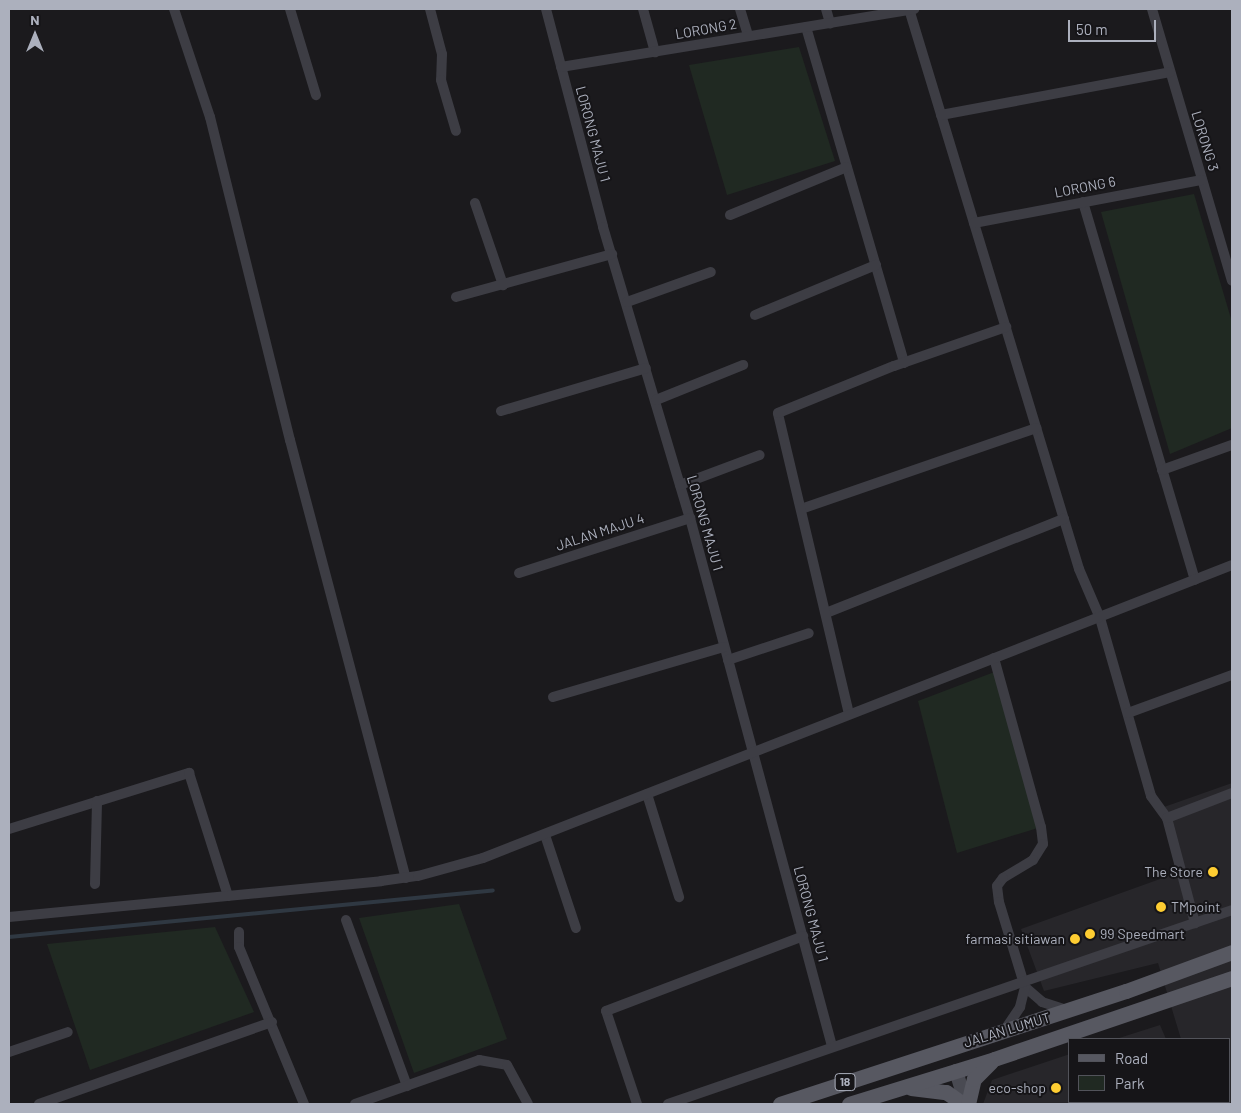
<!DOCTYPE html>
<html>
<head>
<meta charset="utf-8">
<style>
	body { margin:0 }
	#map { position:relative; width:1241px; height:1113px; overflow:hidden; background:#1b1a1d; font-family:Barlow,sans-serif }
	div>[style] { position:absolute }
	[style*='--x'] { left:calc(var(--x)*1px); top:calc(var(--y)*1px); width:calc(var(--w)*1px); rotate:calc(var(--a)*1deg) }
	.built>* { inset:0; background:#27262a }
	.green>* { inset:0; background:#202922 }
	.stream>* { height:4px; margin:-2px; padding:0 2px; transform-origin:2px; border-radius:2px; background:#2f3842 }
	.street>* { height:10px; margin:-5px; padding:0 5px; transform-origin:5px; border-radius:5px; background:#3d3d44 }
	.secondary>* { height:14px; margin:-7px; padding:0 7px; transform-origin:7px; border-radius:7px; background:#494a52 }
	.primary>* { height:15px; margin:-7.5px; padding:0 7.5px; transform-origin:7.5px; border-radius:7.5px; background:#575861 }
	.dots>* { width:14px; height:14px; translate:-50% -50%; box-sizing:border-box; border:2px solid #161518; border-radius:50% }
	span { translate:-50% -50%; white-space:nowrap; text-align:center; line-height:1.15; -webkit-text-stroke:4px #161518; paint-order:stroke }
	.shield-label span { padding:1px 4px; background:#161518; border:1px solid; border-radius:4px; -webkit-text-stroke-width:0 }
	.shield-label { font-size:12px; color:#acb0bd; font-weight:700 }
	.street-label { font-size:14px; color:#acb0bd }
	.poi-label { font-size:14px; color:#acb0bd }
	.right { translate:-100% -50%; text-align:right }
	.left { translate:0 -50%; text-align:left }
	.frame { position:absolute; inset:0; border:10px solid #acb0bd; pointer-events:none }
	.legend { position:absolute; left:1068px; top:1038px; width:162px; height:65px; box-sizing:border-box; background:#161518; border:1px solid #52535a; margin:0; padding:6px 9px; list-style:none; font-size:15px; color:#acb0bd }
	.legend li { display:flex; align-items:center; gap:10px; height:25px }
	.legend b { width:25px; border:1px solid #52535a }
	.north { position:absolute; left:10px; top:10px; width:50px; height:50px; -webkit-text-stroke:4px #161518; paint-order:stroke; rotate:0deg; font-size:14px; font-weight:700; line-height:20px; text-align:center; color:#acb0bd }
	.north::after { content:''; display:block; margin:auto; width:18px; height:22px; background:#acb0bd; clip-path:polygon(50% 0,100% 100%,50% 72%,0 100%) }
	.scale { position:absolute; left:1068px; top:20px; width:88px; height:22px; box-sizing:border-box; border:2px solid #acb0bd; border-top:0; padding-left:6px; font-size:15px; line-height:18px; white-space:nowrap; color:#acb0bd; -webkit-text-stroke:4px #161518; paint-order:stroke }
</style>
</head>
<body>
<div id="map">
	<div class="built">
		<i style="clip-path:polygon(1232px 783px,1232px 1104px,1200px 1104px,1199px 1102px,1230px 1102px,1230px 1039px,1181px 1039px,1158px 963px,1044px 991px,1021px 929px,1185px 870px,1164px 807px)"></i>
		<i style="clip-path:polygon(1160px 1025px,1166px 1039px,1116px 1039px)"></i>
		<i style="clip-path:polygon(1070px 1054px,1070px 1102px,1189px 1104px,983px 1104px,992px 1080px)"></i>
	</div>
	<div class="green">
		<i style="clip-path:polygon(799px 47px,835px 161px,727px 195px,689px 65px)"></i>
		<i style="clip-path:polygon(1194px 194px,1232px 322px,1232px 428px,1170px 454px,1101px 212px)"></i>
		<i style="clip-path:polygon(997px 671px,1041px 827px,957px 853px,918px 701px)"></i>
		<i style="clip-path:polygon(459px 904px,507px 1039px,414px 1073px,359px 918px)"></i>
		<i style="clip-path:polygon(215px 927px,254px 1012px,90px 1070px,47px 944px)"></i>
	</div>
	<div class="stream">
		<i style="--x:9;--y:937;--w:486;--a:-5.5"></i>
	</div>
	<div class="street">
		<i style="--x:174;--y:9;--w:114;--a:71.6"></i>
		<i style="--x:210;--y:117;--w:333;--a:76.1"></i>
		<i style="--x:290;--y:440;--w:453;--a:75.2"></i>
		<i style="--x:290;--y:9;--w:90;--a:73.2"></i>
		<i style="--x:430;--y:9;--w:47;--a:75.1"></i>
		<i style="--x:442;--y:54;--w:26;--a:92"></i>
		<i style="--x:441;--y:80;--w:53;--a:73.6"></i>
		<i style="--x:546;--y:9;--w:225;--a:75.3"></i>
		<i style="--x:603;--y:227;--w:304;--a:73.4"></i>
		<i style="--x:690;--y:518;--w:547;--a:74.95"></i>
		<i style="--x:643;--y:9;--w:45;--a:74.4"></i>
		<i style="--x:740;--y:9;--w:28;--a:73"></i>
		<i style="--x:826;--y:9;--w:15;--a:74"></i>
		<i style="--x:909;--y:9;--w:585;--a:73.11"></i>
		<i style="--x:1079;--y:569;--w:53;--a:66.8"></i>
		<i style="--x:1100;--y:618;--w:185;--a:74"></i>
		<i style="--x:1151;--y:796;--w:27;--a:54"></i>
		<i style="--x:1167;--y:818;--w:109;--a:75.1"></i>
		<i style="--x:1152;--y:9;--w:283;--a:73.6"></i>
		<i style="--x:806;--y:27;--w:350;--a:73.7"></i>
		<i style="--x:561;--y:67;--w:358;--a:-9.3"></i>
		<i style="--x:941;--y:115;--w:233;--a:-10.6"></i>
		<i style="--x:1083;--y:202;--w:394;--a:73.5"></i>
		<i style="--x:475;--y:203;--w:87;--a:71.1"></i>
		<i style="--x:730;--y:215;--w:126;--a:-22.3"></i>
		<i style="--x:974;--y:223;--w:232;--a:-10.7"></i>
		<i style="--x:456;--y:297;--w:162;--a:-15.4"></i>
		<i style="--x:627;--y:302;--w:89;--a:-19.7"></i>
		<i style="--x:755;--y:315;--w:131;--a:-22.5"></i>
		<i style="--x:656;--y:400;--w:94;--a:-21.9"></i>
		<i style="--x:501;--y:411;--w:151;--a:-16.5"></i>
		<i style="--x:1162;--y:470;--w:74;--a:-19.7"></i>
		<i style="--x:680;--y:485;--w:85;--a:-20.6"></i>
		<i style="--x:801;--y:509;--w:249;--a:-19"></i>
		<i style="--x:519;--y:573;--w:180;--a:-17.8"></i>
		<i style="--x:826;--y:613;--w:256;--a:-21.6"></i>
		<i style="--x:994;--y:658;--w:175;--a:74.5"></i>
		<i style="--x:1041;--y:827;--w:17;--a:83"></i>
		<i style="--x:1043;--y:844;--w:19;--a:122"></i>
		<i style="--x:1033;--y:860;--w:35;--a:149"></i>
		<i style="--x:1003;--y:878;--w:10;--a:127"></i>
		<i style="--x:997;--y:886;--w:16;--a:83"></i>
		<i style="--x:999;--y:902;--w:89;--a:73"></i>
		<i style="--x:1025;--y:987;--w:23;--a:41"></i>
		<i style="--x:1042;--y:1002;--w:26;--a:18"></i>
		<i style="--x:728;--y:660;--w:85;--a:-18.4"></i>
		<i style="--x:553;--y:697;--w:178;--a:-16.3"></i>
		<i style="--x:1128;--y:713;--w:111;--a:-20.1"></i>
		<i style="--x:849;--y:714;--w:309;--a:-103.3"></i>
		<i style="--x:778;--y:413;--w:125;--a:-22.1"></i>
		<i style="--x:894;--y:366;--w:119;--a:-19.2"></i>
		<i style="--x:647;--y:794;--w:108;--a:72.7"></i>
		<i style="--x:1167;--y:818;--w:70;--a:-21"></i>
		<i style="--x:9;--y:829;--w:189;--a:-17.3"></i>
		<i style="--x:189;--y:773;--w:129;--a:72.4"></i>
		<i style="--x:545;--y:835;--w:98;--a:71.6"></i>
		<i style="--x:95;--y:884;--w:83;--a:-88.6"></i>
		<i style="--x:9;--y:917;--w:374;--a:-5.5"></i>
		<i style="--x:381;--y:881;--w:37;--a:-8"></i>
		<i style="--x:418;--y:876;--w:67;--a:-15.5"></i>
		<i style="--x:483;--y:858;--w:804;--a:-21.36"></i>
		<i style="--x:346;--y:920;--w:177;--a:69.8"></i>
		<i style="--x:239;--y:932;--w:15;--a:90"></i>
		<i style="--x:239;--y:947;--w:170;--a:67.5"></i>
		<i style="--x:1004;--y:1031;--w:29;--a:-56"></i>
		<i style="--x:1020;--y:1007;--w:21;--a:-76"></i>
		<i style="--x:9;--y:1052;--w:62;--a:-18.7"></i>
		<i style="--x:39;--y:1104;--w:247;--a:-19.4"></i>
		<i style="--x:355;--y:1104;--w:132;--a:-19.5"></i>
		<i style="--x:479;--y:1060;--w:28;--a:10"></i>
		<i style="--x:507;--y:1065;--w:44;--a:61.7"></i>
		<i style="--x:637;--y:1104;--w:98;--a:-108.4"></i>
		<i style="--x:606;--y:1011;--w:211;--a:-20.8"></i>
		<i style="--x:668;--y:1104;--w:596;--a:-18.98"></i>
	</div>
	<div class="secondary">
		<i style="--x:956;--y:1071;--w:34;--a:73"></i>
	</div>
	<div class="primary">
		<i style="--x:911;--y:1088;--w:35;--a:7"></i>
		<i style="--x:946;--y:1092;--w:21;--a:35"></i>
		<i style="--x:780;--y:1104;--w:364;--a:-18.1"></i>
		<i style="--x:1126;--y:991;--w:113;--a:-20.2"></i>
		<i style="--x:849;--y:1104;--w:152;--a:-17.2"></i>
		<i style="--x:994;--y:1059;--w:251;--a:-18.8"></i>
		<i style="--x:968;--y:1104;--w:26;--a:-77"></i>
		<i style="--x:974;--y:1079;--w:24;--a:-45"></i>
	</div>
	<div class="dots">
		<i style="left:1213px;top:872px;background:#fecd32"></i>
		<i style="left:1161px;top:907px;background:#fecd32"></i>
		<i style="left:1090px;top:934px;background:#fecd32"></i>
		<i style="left:1075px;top:939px;background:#fecd32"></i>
		<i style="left:1056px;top:1088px;background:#fecd32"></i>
	</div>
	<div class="shield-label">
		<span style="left:845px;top:1082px">18</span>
	</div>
	<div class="street-label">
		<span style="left:706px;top:29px;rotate:-10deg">LORONG 2</span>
		<span style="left:593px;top:134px;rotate:75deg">LORONG MAJU 1</span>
		<span style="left:1205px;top:141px;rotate:73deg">LORONG 3</span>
		<span style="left:1085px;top:187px;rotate:-11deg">LORONG 6</span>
		<span style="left:705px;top:523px;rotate:74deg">LORONG MAJU 1</span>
		<span style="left:600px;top:532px;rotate:-18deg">JALAN MAJU 4</span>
		<span style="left:811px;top:914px;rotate:75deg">LORONG MAJU 1</span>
		<span style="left:1007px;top:1030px;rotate:-17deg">JALAN LUMUT</span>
	</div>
	<div class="poi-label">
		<span class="right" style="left:1203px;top:872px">The Store</span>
		<span class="left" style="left:1171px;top:907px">TMpoint</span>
		<span class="left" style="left:1100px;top:934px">99 Speedmart</span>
		<span class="right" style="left:1065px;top:939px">farmasi sitiawan</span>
		<span class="right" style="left:1046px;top:1088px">eco-shop</span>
	</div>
	<div class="frame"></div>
	<ul class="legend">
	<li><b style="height:6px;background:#575861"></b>Road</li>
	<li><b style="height:14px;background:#202922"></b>Park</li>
	</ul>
	<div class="north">N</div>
	<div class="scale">50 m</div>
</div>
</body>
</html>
